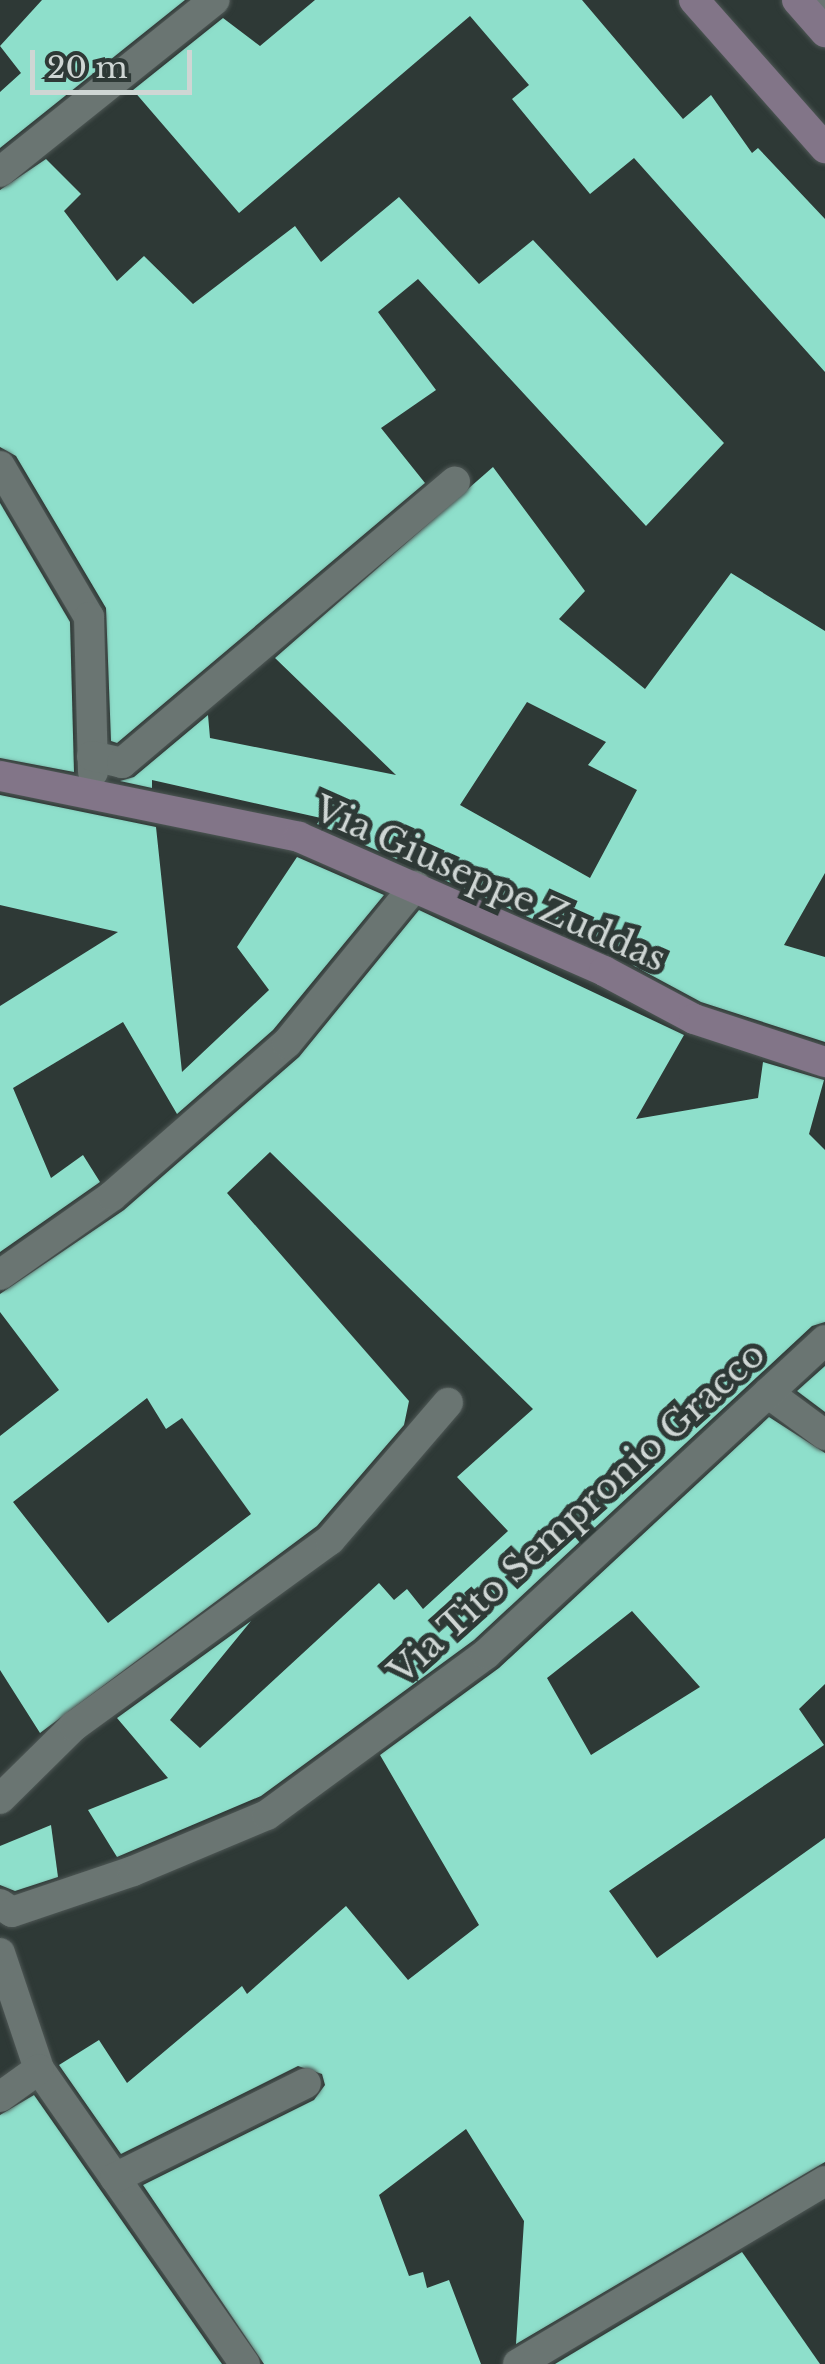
<!DOCTYPE html>
<html>
<head>
<meta charset="utf-8">
<style>
	body { margin:0 }
	#map { position:relative; width:825px; height:2364px; overflow:hidden; background:#2e3936; font-family:"Libre Baskerville",serif }
	div>[style] { position:absolute }
	[style*='--x'] { left:calc(var(--x)*1px); top:calc(var(--y)*1px); width:calc(var(--w)*1px); rotate:calc(var(--a)*1deg) }
	.building>* { inset:0; background:#8edfcb }
	.roads { filter:drop-shadow(0 0 2px #4e5755) drop-shadow(0 0 2px #4e5755) }
	.lane>* { height:28px; margin:-14px; padding:0 14px; transform-origin:14px; border-radius:14px; background:#6a7572 }
	.street>* { height:30px; margin:-15px; padding:0 15px; transform-origin:15px; border-radius:15px; background:#6a7572 }
	.secondary>* { height:30px; margin:-15px; padding:0 15px; transform-origin:15px; border-radius:15px; background:#827588 }
	span { translate:-50% -50%; white-space:nowrap; text-align:center; line-height:1.15; -webkit-text-stroke:10px #2e3936; paint-order:stroke }
	.street-label { font-size:35px; color:#cfd6d4 }
	.scale { position:absolute; left:30px; top:50px; width:162px; height:45px; box-sizing:border-box; border:5px solid #cfd6d4; border-top:0; padding-left:12px; font-size:30px; line-height:35px; white-space:nowrap; color:#cfd6d4; -webkit-text-stroke:8px #2e3936; paint-order:stroke }
</style>
</head>
<body>
<div id="map">
	<div class="building">
		<i style="clip-path:polygon(42px 0,185px 0,0 148px,0 92px,21px 73px,0 46px)"></i>
		<i style="clip-path:polygon(315px 0,582px 0,683px 119px,711px 95px,752px 153px,758px 148px,825px 219px,825px 372px,634px 158px,590px 194px,512px 99px,529px 85px,470px 16px,239px 213px,133px 90px,223px 18px,260px 46px)"></i>
		<i style="clip-path:polygon(46px 159px,81px 194px,64px 211px,117px 281px,144px 256px,193px 304px,295px 226px,321px 262px,399px 197px,479px 284px,533px 240px,724px 443px,646px 526px,418px 279px,378px 312px,436px 390px,381px 428px,425px 483px,117px 743px,111px 741px,106px 608px,16px 456px,0 447px,0 190px)"></i>
		<i style="clip-path:polygon(evenodd,493px 467px,585px 591px,559px 619px,645px 689px,731px 573px,825px 631px,825px 873px,784px 945px,825px 957px,825px 1042px,701px 1002px,612px 954px,317px 824px,321px 818px,152px 780px,152px 788px,120px 781px,134px 777px,208px 715px,210px 738px,396px 775px,275px 658px,493px 467px,527px 702px,606px 742px,588px 765px,637px 790px,590px 878px,460px 805px,527px 702px)"></i>
		<i style="clip-path:polygon(0 503px,70px 622px,74px 772px,0 758px)"></i>
		<i style="clip-path:polygon(0 795px,156px 827px,182px 1072px,269px 990px,237px 947px,297px 857px,384px 895px,273px 1030px,177px 1114px,123px 1022px,13px 1088px,51px 1178px,83px 1155px,100px 1182px,0 1252px,0 1006px,118px 932px,0 905px)"></i>
		<i style="clip-path:polygon(evenodd,419px 910px,684px 1035px,636px 1119px,758px 1098px,763px 1062px,824px 1080px,809px 1134px,825px 1150px,825px 1322px,812px 1326px,474px 1640px,261px 1796px,117px 1857px,88px 1810px,168px 1778px,117px 1718px,251px 1621px,170px 1720px,200px 1748px,379px 1583px,394px 1600px,407px 1589px,423px 1609px,508px 1531px,457px 1477px,533px 1409px,270px 1152px,227px 1193px,409px 1401px,404px 1425px,317px 1526px,40px 1733px,0 1670px,0 1436px,59px 1390px,0 1312px,0 1294px,124px 1210px,299px 1057px,419px 910px,147px 1398px,166px 1429px,182px 1418px,251px 1514px,108px 1623px,13px 1502px,147px 1398px)"></i>
		<i style="clip-path:polygon(825px 1366px,825px 1412px,797px 1391px)"></i>
		<i style="clip-path:polygon(evenodd,769px 1417px,825px 1453px,825px 1684px,799px 1709px,824px 1745px,609px 1891px,657px 1958px,825px 1838px,825px 2162px,516px 2344px,524px 2221px,466px 2129px,379px 2195px,409px 2276px,423px 2272px,427px 2288px,449px 2280px,481px 2364px,264px 2364px,143px 2185px,314px 2100px,325px 2085px,322px 2074px,298px 2066px,121px 2154px,59px 2065px,99px 2040px,127px 2083px,242px 1986px,247px 1994px,346px 1906px,408px 1980px,479px 1925px,380px 1755px,499px 1668px,769px 1417px,632px 1611px,700px 1687px,591px 1755px,547px 1678px,632px 1611px)"></i>
		<i style="clip-path:polygon(51px 1825px,58px 1877px,15px 1891px,0 1885px,0 1846px)"></i>
		<i style="clip-path:polygon(34px 2095px,222px 2364px,0 2364px,0 2115px)"></i>
		<i style="clip-path:polygon(742px 2252px,820px 2364px,555px 2364px)"></i>
	</div>
	<div class="roads">
		<div class="lane">
			<i style="--x:822;--y:0;--w:5;--a:53"></i>
		</div>
		<div class="street">
			<i style="--x:0;--y:172;--w:275;--a:-38.7"></i>
			<i style="--x:0;--y:466;--w:175;--a:59.5"></i>
			<i style="--x:89;--y:617;--w:155;--a:88.5"></i>
			<i style="--x:92;--y:756;--w:31;--a:13"></i>
			<i style="--x:122;--y:763;--w:436;--a:-40.2"></i>
			<i style="--x:0;--y:1275;--w:137;--a:-35.2"></i>
			<i style="--x:112;--y:1196;--w:232;--a:-41.2"></i>
			<i style="--x:287;--y:1043;--w:203;--a:-50.8"></i>
			<i style="--x:768;--y:1393;--w:71;--a:36.4"></i>
			<i style="--x:0;--y:1799;--w:104;--a:-44.6"></i>
			<i style="--x:74;--y:1726;--w:316;--a:-36"></i>
			<i style="--x:330;--y:1540;--w:181;--a:-49.3"></i>
			<i style="--x:0;--y:1904;--w:14;--a:34"></i>
			<i style="--x:12;--y:1912;--w:128;--a:-18.7"></i>
			<i style="--x:133;--y:1871;--w:145;--a:-22.7"></i>
			<i style="--x:267;--y:1815;--w:272;--a:-36.3"></i>
			<i style="--x:486;--y:1654;--w:462;--a:-42.8"></i>
			<i style="--x:0;--y:1953;--w:122;--a:71.4"></i>
			<i style="--x:39;--y:2069;--w:360;--a:55.1"></i>
			<i style="--x:0;--y:2097;--w:48;--a:-35.7"></i>
			<i style="--x:115;--y:2178;--w:213;--a:-26.4"></i>
			<i style="--x:518;--y:2364;--w:357;--a:-30.8"></i>
		</div>
		<div class="secondary">
			<i style="--x:694;--y:0;--w:198;--a:48.5"></i>
			<i style="--x:797;--y:0;--w:43;--a:48.8"></i>
			<i style="--x:0;--y:776;--w:305;--a:11.5"></i>
			<i style="--x:299;--y:837;--w:333;--a:23.7"></i>
			<i style="--x:604;--y:971;--w:102;--a:28.1"></i>
			<i style="--x:694;--y:1019;--w:138;--a:18.2"></i>
		</div>
	</div>
	<div class="street-label">
		<span style="left:490px;top:884px;rotate:24deg">Via Giuseppe Zuddas</span>
		<span style="left:577px;top:1513px;rotate:-42deg">Via Tito Sempronio Gracco</span>
	</div>
	<div class="scale">20 m</div>
</div>
</body>
</html>
